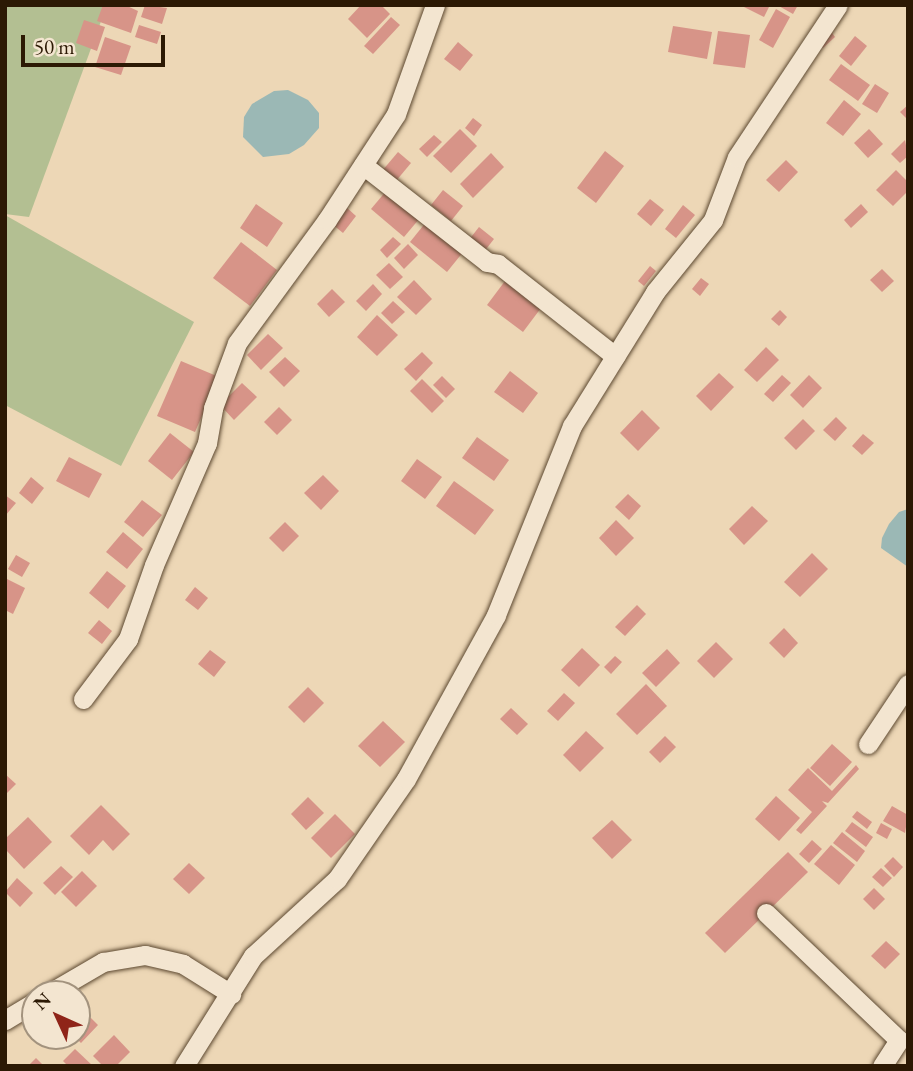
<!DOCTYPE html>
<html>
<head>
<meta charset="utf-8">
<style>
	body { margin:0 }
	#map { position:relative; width:913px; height:1071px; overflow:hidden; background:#edd7b6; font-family:"EB Garamond",serif }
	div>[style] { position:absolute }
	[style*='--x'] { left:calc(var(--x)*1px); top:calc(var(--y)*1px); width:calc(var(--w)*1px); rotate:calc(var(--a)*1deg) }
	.green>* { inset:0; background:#b3bf92 }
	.water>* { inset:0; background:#9bb8b5 }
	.building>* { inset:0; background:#d79488 }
	.roads { filter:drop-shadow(0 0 2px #5c4830) drop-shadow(0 0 2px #5c4830) }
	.minor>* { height:19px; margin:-9.5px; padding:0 9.5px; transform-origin:9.5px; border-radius:9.5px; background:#f3e5d0 }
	span { translate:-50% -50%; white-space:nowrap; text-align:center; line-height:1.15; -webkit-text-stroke:5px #f3e5d0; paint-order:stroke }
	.frame { position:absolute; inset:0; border:7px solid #2c1904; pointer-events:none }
	.north { position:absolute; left:21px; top:980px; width:70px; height:70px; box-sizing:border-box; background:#f3e5d0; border:2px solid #a3937e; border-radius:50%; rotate:315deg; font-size:19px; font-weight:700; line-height:28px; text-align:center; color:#2c1904 }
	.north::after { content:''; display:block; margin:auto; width:24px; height:32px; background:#8f2418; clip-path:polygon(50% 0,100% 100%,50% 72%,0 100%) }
	.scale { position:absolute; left:21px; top:35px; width:144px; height:32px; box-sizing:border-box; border:4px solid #2c1904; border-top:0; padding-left:9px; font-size:21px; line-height:24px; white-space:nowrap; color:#2c1904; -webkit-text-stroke:5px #f3e5d0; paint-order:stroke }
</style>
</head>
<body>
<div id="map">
	<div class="green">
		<i style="clip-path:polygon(5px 5px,107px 5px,29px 217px,5px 214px)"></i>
		<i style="clip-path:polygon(5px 215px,194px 322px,121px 466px,5px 405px)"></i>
	</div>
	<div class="water">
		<i style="clip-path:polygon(288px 90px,308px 100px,319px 113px,319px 128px,304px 145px,289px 154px,263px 157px,243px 137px,244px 117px,252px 104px,274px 91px)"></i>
		<i style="clip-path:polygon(908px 509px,908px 567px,881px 548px,882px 538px,889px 524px,899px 512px)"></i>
	</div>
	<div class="building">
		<i style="clip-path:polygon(103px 5px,125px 5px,138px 11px,131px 33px,97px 21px)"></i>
		<i style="clip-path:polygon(145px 5px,167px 8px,162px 24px,141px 17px)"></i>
		<i style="clip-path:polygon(361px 5px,381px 5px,390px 14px,367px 38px,348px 19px)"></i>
		<i style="clip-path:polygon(740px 5px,770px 5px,764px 17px)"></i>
		<i style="clip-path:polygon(777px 5px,798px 5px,793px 14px)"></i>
		<i style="clip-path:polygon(776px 9px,790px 17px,773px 48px,759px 40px)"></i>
		<i style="clip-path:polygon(391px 17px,400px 25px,373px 54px,364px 46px)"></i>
		<i style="clip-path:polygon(84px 20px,105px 27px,97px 51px,76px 43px)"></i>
		<i style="clip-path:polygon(139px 25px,161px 32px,157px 44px,135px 37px)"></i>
		<i style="clip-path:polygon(673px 26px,712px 32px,707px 59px,668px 52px)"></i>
		<i style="clip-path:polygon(830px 30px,835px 37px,823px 48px,817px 41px)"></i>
		<i style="clip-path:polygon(718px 31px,750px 35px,745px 68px,713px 64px)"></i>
		<i style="clip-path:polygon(855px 36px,867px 46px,851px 66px,839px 56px)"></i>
		<i style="clip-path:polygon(105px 37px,131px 46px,121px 75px,95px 67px)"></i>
		<i style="clip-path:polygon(458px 42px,473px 55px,460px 71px,444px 59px)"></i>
		<i style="clip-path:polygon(841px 64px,870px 85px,858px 101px,829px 80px)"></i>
		<i style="clip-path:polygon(875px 84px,889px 93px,877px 113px,862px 104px)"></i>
		<i style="clip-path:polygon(844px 100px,861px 114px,843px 136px,826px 123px)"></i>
		<i style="clip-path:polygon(908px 105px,908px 120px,900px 112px)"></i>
		<i style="clip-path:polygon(473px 118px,482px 125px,474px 136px,465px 128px)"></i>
		<i style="clip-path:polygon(460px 129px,477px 146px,451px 173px,433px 156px)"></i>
		<i style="clip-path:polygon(869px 129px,883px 144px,868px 158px,854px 143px)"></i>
		<i style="clip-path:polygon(434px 135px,442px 142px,427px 157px,419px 149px)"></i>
		<i style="clip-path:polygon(905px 140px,908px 156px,900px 163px,891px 154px)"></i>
		<i style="clip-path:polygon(605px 151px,624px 166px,596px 203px,577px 188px)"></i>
		<i style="clip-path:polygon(398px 152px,411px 163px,396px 181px,382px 171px)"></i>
		<i style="clip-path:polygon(491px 153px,504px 167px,473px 198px,460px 184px)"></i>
		<i style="clip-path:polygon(786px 160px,798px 172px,779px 192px,766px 180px)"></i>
		<i style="clip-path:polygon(896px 170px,908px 182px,908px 191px,893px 206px,876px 190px)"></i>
		<i style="clip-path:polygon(392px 184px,425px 212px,404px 237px,371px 209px)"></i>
		<i style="clip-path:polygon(443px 190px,463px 206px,451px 221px,431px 205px)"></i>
		<i style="clip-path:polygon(650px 199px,664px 210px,651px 226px,637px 214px)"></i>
		<i style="clip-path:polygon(256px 204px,283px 223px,267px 247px,240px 228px)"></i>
		<i style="clip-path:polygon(861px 204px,868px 212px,851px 228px,844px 220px)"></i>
		<i style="clip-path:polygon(683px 205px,695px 215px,676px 238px,665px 229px)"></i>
		<i style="clip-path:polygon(346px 207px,356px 216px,343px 233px,332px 224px)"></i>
		<i style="clip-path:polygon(431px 216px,468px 246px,447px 272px,410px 242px)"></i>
		<i style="clip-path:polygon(479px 227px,494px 239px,483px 253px,468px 241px)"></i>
		<i style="clip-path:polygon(393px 237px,401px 244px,387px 258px,380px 250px)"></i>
		<i style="clip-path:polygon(241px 242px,277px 270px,250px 306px,213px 278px)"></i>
		<i style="clip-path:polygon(408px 244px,418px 255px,404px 269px,394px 258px)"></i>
		<i style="clip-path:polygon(389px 263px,403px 277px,390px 289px,376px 275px)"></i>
		<i style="clip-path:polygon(650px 266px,656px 271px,644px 286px,638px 281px)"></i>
		<i style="clip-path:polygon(882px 269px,894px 281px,882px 292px,870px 280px)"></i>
		<i style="clip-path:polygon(508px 277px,544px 304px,523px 332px,487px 305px)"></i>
		<i style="clip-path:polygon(701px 278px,709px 284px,700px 296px,692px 289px)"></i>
		<i style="clip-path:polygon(414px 280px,432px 299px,416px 315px,397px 297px)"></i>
		<i style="clip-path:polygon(373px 284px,382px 294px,366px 311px,356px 301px)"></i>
		<i style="clip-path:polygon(332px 289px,345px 302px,329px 317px,317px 304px)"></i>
		<i style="clip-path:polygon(393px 301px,405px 312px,392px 324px,381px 313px)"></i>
		<i style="clip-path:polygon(780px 310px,787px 317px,779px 326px,771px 319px)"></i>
		<i style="clip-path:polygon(377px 315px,398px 335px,377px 356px,357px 337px)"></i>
		<i style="clip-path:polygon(268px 334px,283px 348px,261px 370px,247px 355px)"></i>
		<i style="clip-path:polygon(766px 347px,779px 360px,757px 382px,744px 370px)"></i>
		<i style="clip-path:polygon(422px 352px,433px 363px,416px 381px,404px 369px)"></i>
		<i style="clip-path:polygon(285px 357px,300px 371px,284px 387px,269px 372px)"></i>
		<i style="clip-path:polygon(181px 361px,219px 377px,195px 432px,157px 416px)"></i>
		<i style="clip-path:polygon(510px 371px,538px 393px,523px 413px,494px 392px)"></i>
		<i style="clip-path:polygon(719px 373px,734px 387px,711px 411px,696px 396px)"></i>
		<i style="clip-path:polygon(782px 375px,791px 383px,773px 402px,764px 394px)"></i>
		<i style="clip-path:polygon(809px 375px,822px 388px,803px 408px,790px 395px)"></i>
		<i style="clip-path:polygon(442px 376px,455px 389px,446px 398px,433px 385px)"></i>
		<i style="clip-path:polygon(422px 379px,444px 401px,432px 413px,410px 391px)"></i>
		<i style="clip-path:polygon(242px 383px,257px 397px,234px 420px,220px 405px)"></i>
		<i style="clip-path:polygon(279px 407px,292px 420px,277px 435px,264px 422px)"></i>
		<i style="clip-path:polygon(642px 410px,660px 428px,638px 451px,620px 433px)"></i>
		<i style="clip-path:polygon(836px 417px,847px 428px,835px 441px,823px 430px)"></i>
		<i style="clip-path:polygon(803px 419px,815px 431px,796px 450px,784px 438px)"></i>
		<i style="clip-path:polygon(170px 433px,194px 452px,172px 480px,148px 461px)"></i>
		<i style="clip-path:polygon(863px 434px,874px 443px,862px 455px,852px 446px)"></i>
		<i style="clip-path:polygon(477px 437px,509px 460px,494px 481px,462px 458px)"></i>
		<i style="clip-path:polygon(69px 457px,102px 474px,89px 498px,56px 481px)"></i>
		<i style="clip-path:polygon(417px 459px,442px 477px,425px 499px,401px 481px)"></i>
		<i style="clip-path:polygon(323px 475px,339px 491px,321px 510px,304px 493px)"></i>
		<i style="clip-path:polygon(31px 477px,44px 488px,32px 504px,19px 493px)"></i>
		<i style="clip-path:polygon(454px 481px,494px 510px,475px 535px,436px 506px)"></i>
		<i style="clip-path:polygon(628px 494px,641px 506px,629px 520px,615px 507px)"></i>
		<i style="clip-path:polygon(5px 495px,16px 503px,5px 516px)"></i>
		<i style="clip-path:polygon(142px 500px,162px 515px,143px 537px,124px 522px)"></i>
		<i style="clip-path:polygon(752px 506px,768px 521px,744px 545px,729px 529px)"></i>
		<i style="clip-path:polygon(616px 520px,634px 538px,616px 556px,599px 538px)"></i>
		<i style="clip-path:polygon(285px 522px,299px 536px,283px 552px,269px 538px)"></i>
		<i style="clip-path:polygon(123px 532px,143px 549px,127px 569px,106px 552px)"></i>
		<i style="clip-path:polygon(812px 553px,828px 569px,800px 597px,784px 582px)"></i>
		<i style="clip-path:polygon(16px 555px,30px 563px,22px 577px,8px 569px)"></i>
		<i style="clip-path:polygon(107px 571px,126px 586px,108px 609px,89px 593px)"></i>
		<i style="clip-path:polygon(7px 579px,25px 588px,13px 614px,5px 610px)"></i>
		<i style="clip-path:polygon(195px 587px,208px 598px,198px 610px,185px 600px)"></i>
		<i style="clip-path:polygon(637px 605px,646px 614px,625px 636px,615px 627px)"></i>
		<i style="clip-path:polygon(99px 620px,112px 631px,102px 644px,88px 633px)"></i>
		<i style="clip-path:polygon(784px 628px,798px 643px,784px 658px,769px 643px)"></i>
		<i style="clip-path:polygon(716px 642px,733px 659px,714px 678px,697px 661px)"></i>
		<i style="clip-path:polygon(582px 648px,600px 665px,579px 687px,561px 670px)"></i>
		<i style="clip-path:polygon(667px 649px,680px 663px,656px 687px,642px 673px)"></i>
		<i style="clip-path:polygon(210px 650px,226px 662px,214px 677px,198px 664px)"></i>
		<i style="clip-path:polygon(615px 656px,622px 662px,611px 674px,604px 667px)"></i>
		<i style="clip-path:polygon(646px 684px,667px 706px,637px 735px,616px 714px)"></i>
		<i style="clip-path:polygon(308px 687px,324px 703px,304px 723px,288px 707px)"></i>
		<i style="clip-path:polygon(564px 693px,575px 703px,558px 721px,547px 711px)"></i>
		<i style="clip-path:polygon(511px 708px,528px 724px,517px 735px,500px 719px)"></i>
		<i style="clip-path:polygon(383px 721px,405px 742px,380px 767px,358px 746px)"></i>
		<i style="clip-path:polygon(586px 731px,604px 748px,580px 772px,563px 755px)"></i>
		<i style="clip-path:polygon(665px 736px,676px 747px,660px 763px,649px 752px)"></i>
		<i style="clip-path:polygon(832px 744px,852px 762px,830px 786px,810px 768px)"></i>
		<i style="clip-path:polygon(856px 765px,859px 769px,828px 803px,822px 801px,827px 806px,801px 834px,796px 830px,812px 812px,788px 790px,808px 768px,832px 791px)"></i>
		<i style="clip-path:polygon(5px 774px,16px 784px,7px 793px,5px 791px)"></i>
		<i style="clip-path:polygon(776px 796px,800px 818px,779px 841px,755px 819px)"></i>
		<i style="clip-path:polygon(308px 797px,324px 813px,306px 830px,291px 814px)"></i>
		<i style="clip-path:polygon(101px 805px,130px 834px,113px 851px,103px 840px,89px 855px,70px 836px)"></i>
		<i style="clip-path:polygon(892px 806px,908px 815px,905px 833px,883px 821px)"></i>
		<i style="clip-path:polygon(857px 811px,872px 822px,867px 829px,852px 817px)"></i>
		<i style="clip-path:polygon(335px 814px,355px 834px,331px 858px,311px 838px)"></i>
		<i style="clip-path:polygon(28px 817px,52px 842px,24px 869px,5px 849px,5px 839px)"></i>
		<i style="clip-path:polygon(612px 820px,632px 840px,612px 859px,592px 838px)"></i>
		<i style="clip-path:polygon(852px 822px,873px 837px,866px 847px,845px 831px)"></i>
		<i style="clip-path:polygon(881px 823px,892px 829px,887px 839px,876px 833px)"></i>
		<i style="clip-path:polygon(842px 832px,865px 851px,857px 862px,833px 843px)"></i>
		<i style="clip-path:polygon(812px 840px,822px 849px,809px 863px,799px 854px)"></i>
		<i style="clip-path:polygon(831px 845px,855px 865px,839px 885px,814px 864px)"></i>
		<i style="clip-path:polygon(788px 852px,808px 872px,725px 953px,705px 933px)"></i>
		<i style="clip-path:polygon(893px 857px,903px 867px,894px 877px,884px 866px)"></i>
		<i style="clip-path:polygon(189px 863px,205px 878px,189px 894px,173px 879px)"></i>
		<i style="clip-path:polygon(61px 866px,73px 877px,55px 895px,43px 883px)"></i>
		<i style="clip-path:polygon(881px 868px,892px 878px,883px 887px,872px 877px)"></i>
		<i style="clip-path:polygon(82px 871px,97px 886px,76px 907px,61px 892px)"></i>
		<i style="clip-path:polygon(17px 878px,33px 893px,20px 907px,5px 892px)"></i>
		<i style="clip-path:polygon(874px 888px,885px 899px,874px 910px,863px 899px)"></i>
		<i style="clip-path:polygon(886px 941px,900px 954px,885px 969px,871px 956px)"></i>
		<i style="clip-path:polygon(88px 1015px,98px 1025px,81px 1043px,74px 1036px,77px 1036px,77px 1026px)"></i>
		<i style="clip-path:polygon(114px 1035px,130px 1052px,116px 1066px,103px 1066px,93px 1056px)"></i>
		<i style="clip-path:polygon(75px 1049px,93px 1066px,68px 1066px,63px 1061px)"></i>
		<i style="clip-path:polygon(36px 1058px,44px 1066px,28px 1066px)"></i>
	</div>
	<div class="roads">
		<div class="minor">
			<i style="--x:363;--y:165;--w:157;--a:38"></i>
			<i style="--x:487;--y:262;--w:11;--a:10"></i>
			<i style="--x:498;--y:264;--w:149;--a:38.2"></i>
			<i style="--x:83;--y:699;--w:75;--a:-53.1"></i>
			<i style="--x:128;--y:639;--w:78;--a:-70.6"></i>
			<i style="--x:154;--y:565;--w:133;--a:-66.5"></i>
			<i style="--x:207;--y:443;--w:36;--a:-80"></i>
			<i style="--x:213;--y:408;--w:69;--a:-69.7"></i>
			<i style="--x:237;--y:343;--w:152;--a:-53.8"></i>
			<i style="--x:327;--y:220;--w:126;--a:-56.9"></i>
			<i style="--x:396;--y:114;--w:116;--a:-70.3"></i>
			<i style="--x:868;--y:744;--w:72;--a:-56.3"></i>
			<i style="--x:766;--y:913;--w:184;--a:43.7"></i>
			<i style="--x:899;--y:1040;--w:31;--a:123"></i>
			<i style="--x:48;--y:994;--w:64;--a:-30.2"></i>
			<i style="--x:103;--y:962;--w:43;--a:-9.5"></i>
			<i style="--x:145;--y:955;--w:39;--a:13"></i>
			<i style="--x:183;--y:964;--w:57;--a:32"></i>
			<i style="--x:5;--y:1020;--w:35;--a:-31"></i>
			<i style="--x:184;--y:1066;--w:130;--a:-57.9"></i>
			<i style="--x:253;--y:956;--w:114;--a:-42.5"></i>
			<i style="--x:337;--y:879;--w:121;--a:-55.4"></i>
			<i style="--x:406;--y:779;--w:187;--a:-61.2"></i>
			<i style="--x:496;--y:615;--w:204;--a:-68.1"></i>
			<i style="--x:572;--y:426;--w:158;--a:-58.2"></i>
			<i style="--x:655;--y:292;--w:92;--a:-51.1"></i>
			<i style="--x:713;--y:220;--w:67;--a:-69.1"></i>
			<i style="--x:737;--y:157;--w:182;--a:-56.4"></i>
		</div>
	</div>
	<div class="frame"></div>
	<div class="north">N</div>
	<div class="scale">50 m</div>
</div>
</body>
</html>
